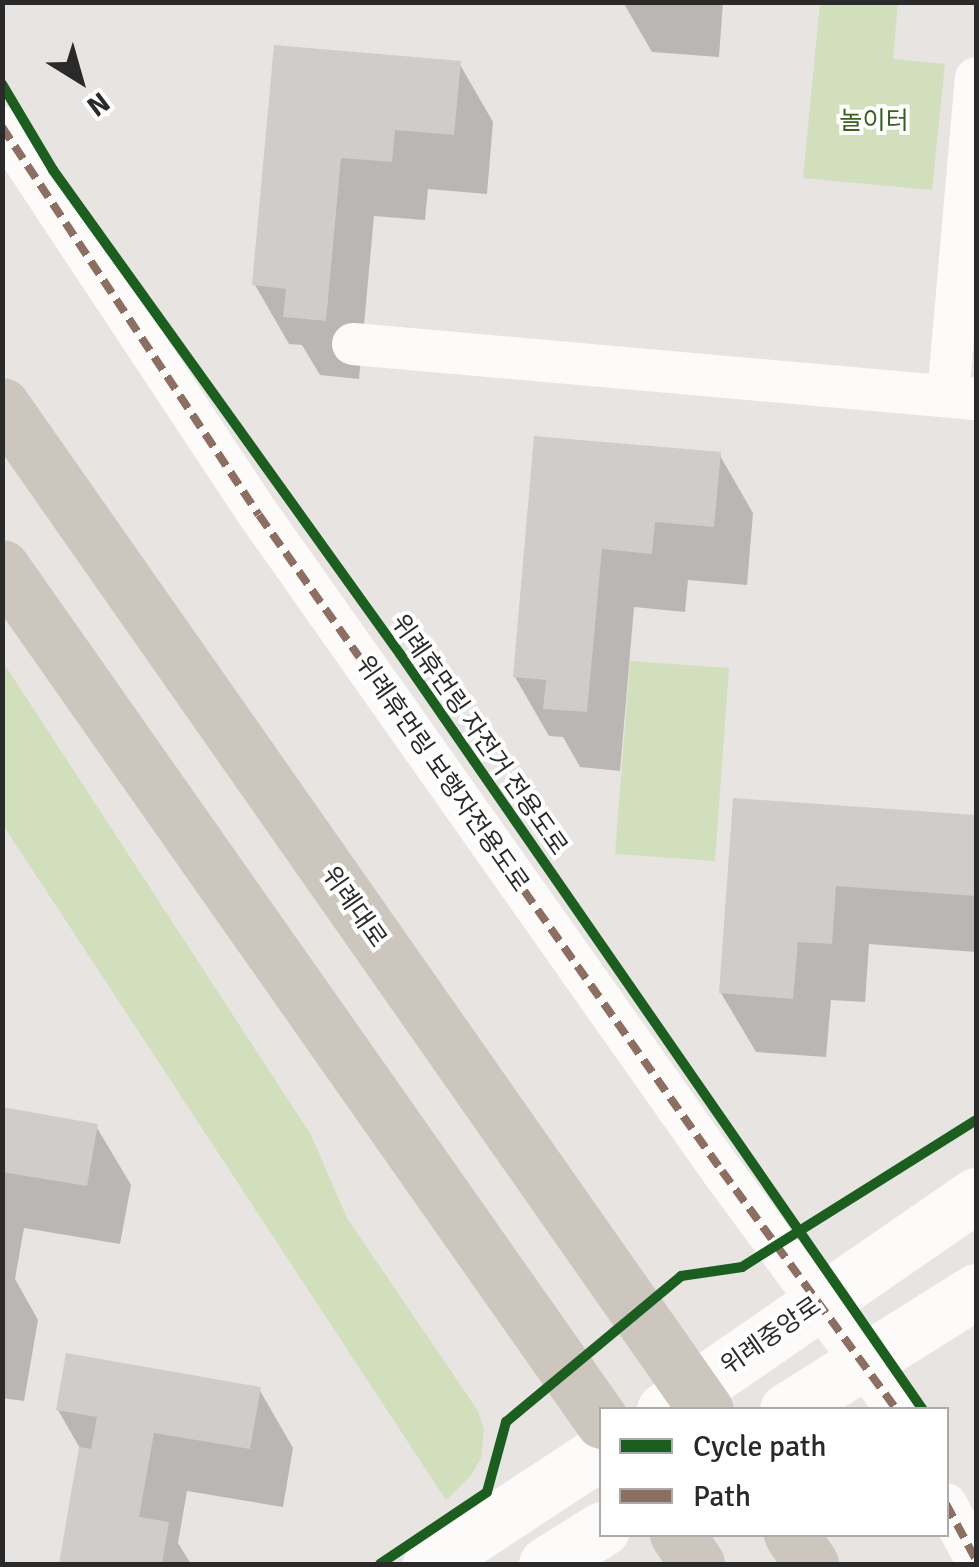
<!DOCTYPE html>
<html>
<head>
<meta charset="utf-8">
<style>
	body { margin:0 }
	#map { position:relative; width:979px; height:1567px; overflow:hidden; background:#e8e4e1; font-family:Signika,"Noto Sans KR",sans-serif }
	div>[style] { position:absolute }
	[style*='--x'] { left:calc(var(--x)*1px); top:calc(var(--y)*1px); width:calc(var(--w)*1px); rotate:calc(var(--a)*1deg) }
	.green>* { inset:0; background:#d1dfbd }
	.shadow>* { inset:0; background:#0003 }
	.building>* { inset:0; background:#cfccca }
	.street>* { height:42px; margin:-21px; padding:0 21px; transform-origin:21px; border-radius:21px; background:#fcfbfa }
	.secondary>* { height:55px; margin:-27.5px; padding:0 27.5px; transform-origin:27.5px; border-radius:27.5px; background:#fcfbfa }
	.primary>* { height:55px; margin:-27.5px; padding:0 27.5px; transform-origin:27.5px; border-radius:27.5px; background:#ccc6be }
	.quiet>* { height:8px; margin-top:-4px; transform-origin:0; background:repeating-linear-gradient(90deg,#8d6e63 0 15px,transparent 0 23px) }
	.cycleway>* { height:10px; margin:-5px; padding:0 5px; transform-origin:5px; border-radius:5px; background:#1b5e20 }
	span { translate:-50% -50%; white-space:nowrap; text-align:center; line-height:1.15; -webkit-text-stroke:8px #fff; paint-order:stroke }
	.park-label { font-size:25px; color:#3a6022 }
	.street-label { font-size:25px; color:#2a2a2a }
	.frame { position:absolute; inset:0; border:5px solid #2a2a2a; pointer-events:none }
	.legend { position:absolute; left:599px; top:1407px; width:350px; height:130px; box-sizing:border-box; background:#fff; border:2px solid #aaa; margin:0; padding:12px 18px; list-style:none; font-size:30px; color:#2a2a2a }
	.legend li { display:flex; align-items:center; gap:20px; height:50px }
	.legend b { width:50px; border:2px solid #aaa }
	.north { position:absolute; left:30px; top:30px; width:100px; height:100px; -webkit-text-stroke:8px #fff; paint-order:stroke; rotate:143deg; font-size:28px; font-weight:700; line-height:40px; text-align:center; color:#2a2a2a }
	.north::after { content:''; display:block; margin:auto; width:35px; height:45px; background:#2a2a2a; clip-path:polygon(50% 0,100% 100%,50% 72%,0 100%) }
</style>
</head>
<body>
<div id="map">
	<div class="green">
		<i style="clip-path:polygon(820px 3px,898px 3px,893px 59px,945px 64px,932px 190px,803px 178px)"></i>
		<i style="clip-path:polygon(630px 661px,729px 668px,715px 861px,615px 854px)"></i>
		<i style="clip-path:polygon(3px 662px,311px 1135px,347px 1218px,478px 1411px,484px 1429px,481px 1458px,472px 1474px,446px 1500px,3px 825px)"></i>
	</div>
	<div class="shadow">
		<i style="clip-path:polygon(623px 2px,723px 2px,719px 57px,652px 52px)"></i>
		<i style="clip-path:polygon(277px 47px,459px 63px,493px 122px,487px 194px,428px 189px,425px 220px,374px 216px,359px 379px,320px 375px,302px 345px,289px 344px,255px 285px)"></i>
		<i style="clip-path:polygon(537px 439px,719px 454px,753px 513px,747px 585px,688px 580px,685px 612px,634px 607px,620px 771px,580px 767px,563px 737px,549px 736px,515px 677px)"></i>
		<i style="clip-path:polygon(736px 801px,976px 818px,976px 952px,869px 944px,865px 1002px,831px 1000px,826px 1057px,756px 1052px,721px 993px)"></i>
		<i style="clip-path:polygon(2px 1110px,96px 1126px,131px 1185px,120px 1244px,24px 1228px,15px 1279px,38px 1320px,24px 1401px,2px 1398px)"></i>
		<i style="clip-path:polygon(259px 1389px,293px 1448px,283px 1507px,187px 1491px,178px 1543px,191px 1564px,62px 1564px,81px 1450px,58px 1410px)"></i>
	</div>
	<div class="building">
		<i style="clip-path:polygon(274px 45px,461px 61px,454px 135px,395px 130px,392px 162px,341px 158px,326px 321px,283px 317px,286px 289px,252px 285px)"></i>
		<i style="clip-path:polygon(534px 436px,721px 452px,714px 527px,655px 522px,652px 554px,602px 549px,587px 712px,543px 709px,546px 680px,513px 677px)"></i>
		<i style="clip-path:polygon(733px 798px,976px 815px,976px 896px,836px 886px,832px 944px,798px 942px,793px 999px,719px 993px)"></i>
		<i style="clip-path:polygon(2px 1107px,98px 1124px,87px 1186px,2px 1172px)"></i>
		<i style="clip-path:polygon(66px 1353px,261px 1387px,250px 1449px,154px 1433px,139px 1517px,169px 1522px,162px 1564px,59px 1564px,79px 1447px,91px 1449px,97px 1417px,56px 1410px)"></i>
	</div>
	<div class="street">
		<i style="--x:2;--y:127;--w:465;--a:56.5"></i>
		<i style="--x:259;--y:515;--w:803;--a:54.79"></i>
		<i style="--x:722;--y:1171;--w:296;--a:53.8"></i>
		<i style="--x:353;--y:344;--w:625;--a:5.05"></i>
		<i style="--x:948;--y:396;--w:319;--a:-85"></i>
		<i style="--x:946;--y:1504;--w:64;--a:61.8"></i>
	</div>
	<div class="secondary">
		<i style="--x:664;--y:1410;--w:379;--a:-34.6"></i>
		<i style="--x:787;--y:1410;--w:223;--a:-32.2"></i>
		<i style="--x:430;--y:1564;--w:206;--a:-33.3"></i>
		<i style="--x:546;--y:1564;--w:66;--a:-32"></i>
	</div>
	<div class="primary">
		<i style="--x:2;--y:405;--w:1227;--a:54.99"></i>
		<i style="--x:2;--y:567;--w:1044;--a:54.91"></i>
		<i style="--x:677;--y:1534;--w:36;--a:56"></i>
		<i style="--x:791;--y:1534;--w:36;--a:56"></i>
	</div>
	<div class="quiet">
		<i style="--x:2;--y:127;--w:465;--a:56.5"></i>
		<i style="--x:259;--y:515;--w:803;--a:54.79"></i>
		<i style="--x:722;--y:1171;--w:296;--a:53.8"></i>
		<i style="--x:946;--y:1504;--w:64;--a:61.8"></i>
	</div>
	<div class="cycleway">
		<i style="--x:2;--y:84;--w:100;--a:59.3"></i>
		<i style="--x:53;--y:170;--w:596;--a:54.36"></i>
		<i style="--x:400;--y:654;--w:919;--a:55.32"></i>
		<i style="--x:380;--y:1564;--w:129;--a:-33.9"></i>
		<i style="--x:487;--y:1492;--w:73;--a:-74.8"></i>
		<i style="--x:506;--y:1422;--w:228;--a:-39.8"></i>
		<i style="--x:681;--y:1276;--w:62;--a:-8.4"></i>
		<i style="--x:742;--y:1267;--w:276;--a:-32.1"></i>
	</div>
	<div class="park-label">
		<span style="left:874px;top:121px">놀이터</span>
	</div>
	<div class="street-label">
		<span style="left:479px;top:735px;rotate:55deg">위례휴먼링 자전거 전용도로</span>
		<span style="left:442px;top:774px;rotate:55deg">위례휴먼링 보행자전용도로</span>
		<span style="left:354px;top:907px;rotate:55deg">위례대로</span>
		<span style="left:771px;top:1336px;rotate:-35deg">위례중앙로</span>
	</div>
	<div class="frame"></div>
	<ul class="legend">
	<li><b style="height:12px;background:#1b5e20"></b>Cycle path</li>
	<li><b style="height:12px;background:#8d6e63"></b>Path</li>
	</ul>
	<div class="north">N</div>
</div>
</body>
</html>
